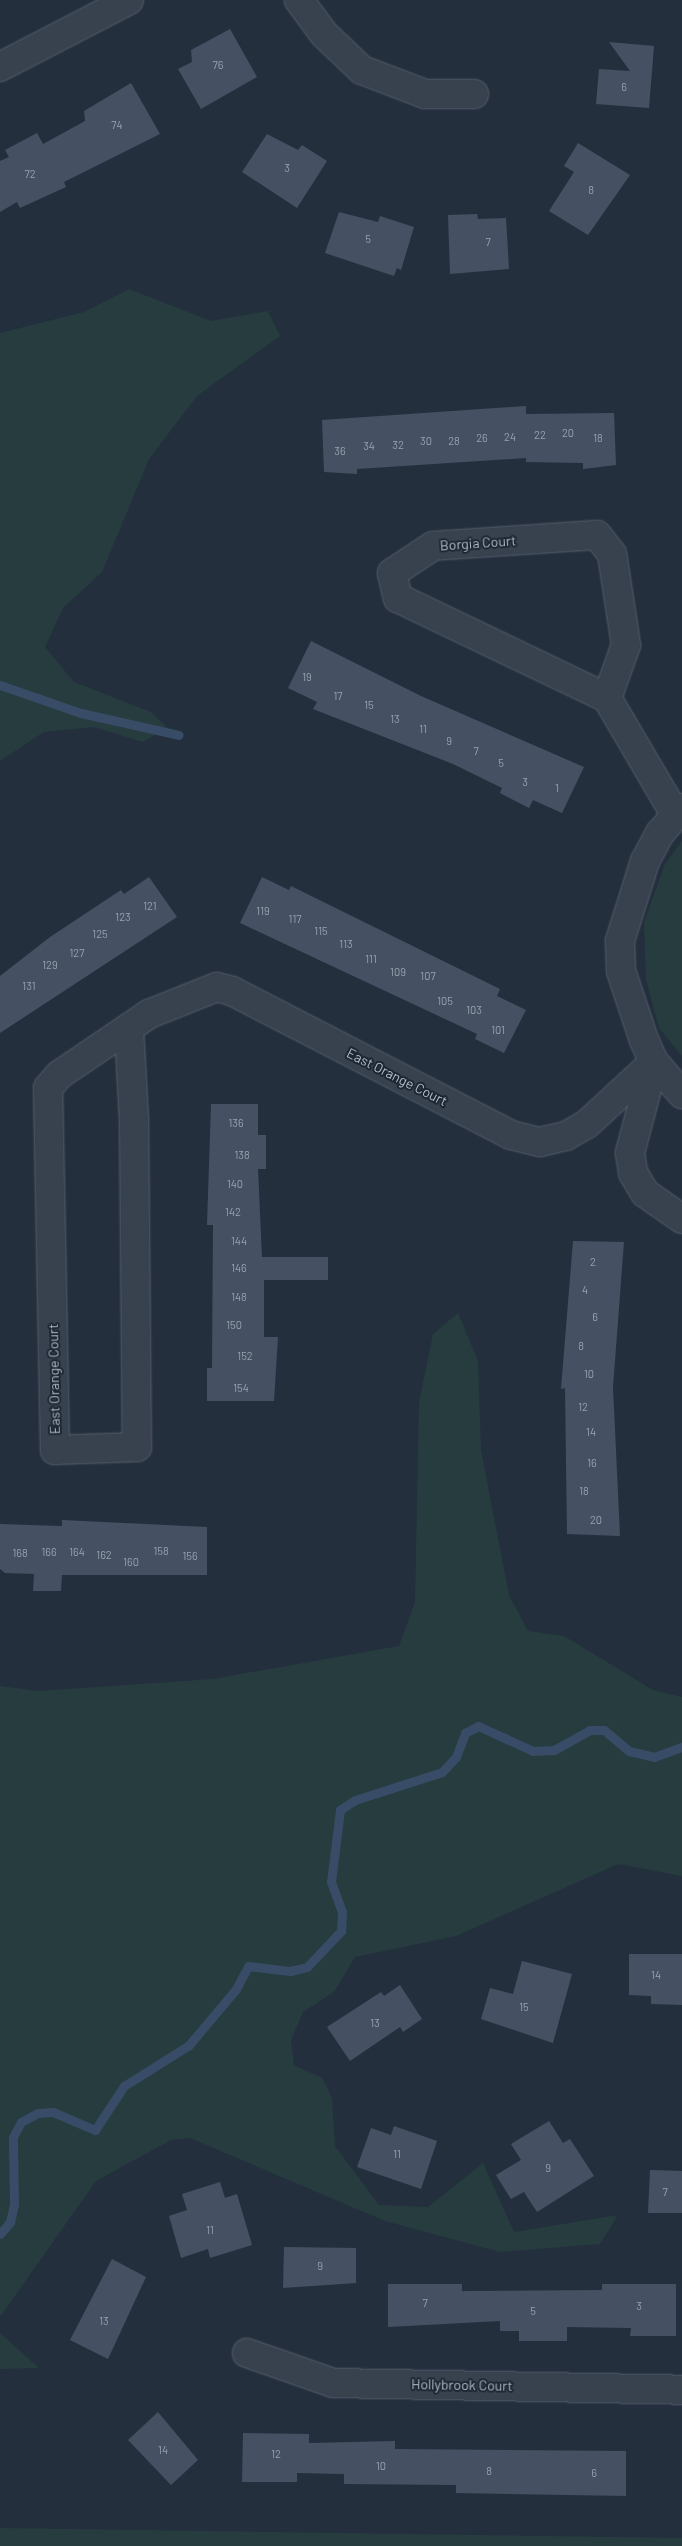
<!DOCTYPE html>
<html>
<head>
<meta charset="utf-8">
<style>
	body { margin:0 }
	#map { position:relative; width:682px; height:2546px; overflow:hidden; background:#242f3e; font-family:Barlow,sans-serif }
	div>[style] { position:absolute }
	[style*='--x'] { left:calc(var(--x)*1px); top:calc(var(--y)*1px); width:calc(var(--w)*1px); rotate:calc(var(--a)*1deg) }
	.green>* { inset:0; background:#263c3f }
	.stream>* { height:9px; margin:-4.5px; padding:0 4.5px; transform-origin:4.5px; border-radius:4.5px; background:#394c67 }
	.building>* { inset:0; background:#455162 }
	.roads { filter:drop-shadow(0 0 1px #565f6c) drop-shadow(0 0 1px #565f6c) }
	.street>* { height:28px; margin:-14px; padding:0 14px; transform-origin:14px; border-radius:14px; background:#38414e }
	span { translate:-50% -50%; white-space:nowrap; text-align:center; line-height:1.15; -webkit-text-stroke:4px #1d2633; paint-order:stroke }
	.number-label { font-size:11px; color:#98a1af }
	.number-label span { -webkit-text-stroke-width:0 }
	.street-label { font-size:14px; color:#b4bcc9 }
</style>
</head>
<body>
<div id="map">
	<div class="green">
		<i style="clip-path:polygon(129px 289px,211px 321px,268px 311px,280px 336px,197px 396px,149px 459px,102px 572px,63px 608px,45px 647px,74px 682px,151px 712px,168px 728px,143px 742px,94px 727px,44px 732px,0 761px,0 333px,84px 312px)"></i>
		<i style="clip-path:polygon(682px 841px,682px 1056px,659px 1028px,646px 980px,644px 922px,665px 864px)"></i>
		<i style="clip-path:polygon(458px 1313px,478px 1361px,481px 1450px,509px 1595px,528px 1631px,564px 1636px,653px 1690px,682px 1697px,682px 1876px,618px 1864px,456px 1936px,355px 1957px,334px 1992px,303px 2012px,291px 2040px,294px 2065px,322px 2078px,332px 2098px,335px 2146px,379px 2205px,428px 2207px,483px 2163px,514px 2232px,618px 2215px,600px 2244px,500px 2252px,385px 2221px,190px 2138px,171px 2140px,96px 2181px,0 2317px,0 1686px,39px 1691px,213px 1679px,399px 1646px,415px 1602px,419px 1403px,433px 1334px)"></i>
		<i style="clip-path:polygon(0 2333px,39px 2368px,0 2369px)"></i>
		<i style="clip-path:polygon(0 2528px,682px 2538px,682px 2546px,0 2546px)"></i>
	</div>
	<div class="stream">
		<i style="--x:0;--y:685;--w:86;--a:19.1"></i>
		<i style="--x:81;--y:713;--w:100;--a:12.7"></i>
		<i style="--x:0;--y:2234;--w:16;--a:-50"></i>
		<i style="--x:10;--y:2222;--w:18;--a:-77"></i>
		<i style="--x:14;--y:2204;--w:67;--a:-90.9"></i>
		<i style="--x:13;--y:2137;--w:17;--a:-62"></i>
		<i style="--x:21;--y:2122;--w:19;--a:-28"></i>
		<i style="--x:38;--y:2113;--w:15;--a:-4"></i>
		<i style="--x:53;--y:2112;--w:46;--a:23.2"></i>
		<i style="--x:95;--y:2130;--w:53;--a:-56.6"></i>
		<i style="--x:124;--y:2086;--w:77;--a:-32.2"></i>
		<i style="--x:189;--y:2045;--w:73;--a:-50"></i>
		<i style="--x:236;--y:1989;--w:26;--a:-62"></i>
		<i style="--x:248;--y:1966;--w:42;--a:6.8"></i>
		<i style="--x:290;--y:1971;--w:17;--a:-13"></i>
		<i style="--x:307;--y:1967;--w:50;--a:-46.6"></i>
		<i style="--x:341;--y:1931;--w:19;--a:-87"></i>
		<i style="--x:342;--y:1912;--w:32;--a:-110"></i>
		<i style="--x:331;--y:1882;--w:73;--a:-82.9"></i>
		<i style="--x:340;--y:1810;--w:18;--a:-34"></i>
		<i style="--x:355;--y:1800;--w:91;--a:-17.8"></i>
		<i style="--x:442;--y:1772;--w:21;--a:-47"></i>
		<i style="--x:456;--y:1757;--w:26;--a:-69"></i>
		<i style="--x:465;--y:1733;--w:15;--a:-28"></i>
		<i style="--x:478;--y:1726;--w:60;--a:24.4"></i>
		<i style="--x:533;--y:1751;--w:21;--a:-3"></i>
		<i style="--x:554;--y:1750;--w:41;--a:-29.1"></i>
		<i style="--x:590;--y:1730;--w:14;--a:0"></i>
		<i style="--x:604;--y:1730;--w:33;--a:40"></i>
		<i style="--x:629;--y:1751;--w:26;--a:13"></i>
		<i style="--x:654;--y:1757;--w:30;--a:-20"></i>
	</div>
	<div class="building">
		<i style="clip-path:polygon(230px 29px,257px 77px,201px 109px,178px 69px,192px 62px,191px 50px)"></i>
		<i style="clip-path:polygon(609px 42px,654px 46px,649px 108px,596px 104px,599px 69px,630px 71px)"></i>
		<i style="clip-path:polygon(131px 83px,160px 134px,64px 182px,66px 187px,20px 208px,17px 202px,0 212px,0 161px,9px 157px,5px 150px,37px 133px,43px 144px,85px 121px,84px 111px)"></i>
		<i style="clip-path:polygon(267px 134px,298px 150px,302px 145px,327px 161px,297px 208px,242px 172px)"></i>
		<i style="clip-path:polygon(578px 143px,630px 175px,588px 235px,549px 211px,574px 172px,564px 166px)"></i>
		<i style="clip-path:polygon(339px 212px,378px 222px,380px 216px,414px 227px,401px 270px,397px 268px,394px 276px,325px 253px)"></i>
		<i style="clip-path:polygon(477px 214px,478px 219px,506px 218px,509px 269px,450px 274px,448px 215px)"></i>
		<i style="clip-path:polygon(526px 406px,526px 414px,614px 413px,616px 465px,583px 469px,583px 463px,526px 462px,526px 458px,357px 469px,357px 474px,324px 472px,322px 420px)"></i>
		<i style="clip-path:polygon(311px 641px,421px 696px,584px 767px,562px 813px,533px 800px,529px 808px,500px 793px,502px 788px,453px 764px,313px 709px,317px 702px,288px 688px)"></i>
		<i style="clip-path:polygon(149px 877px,177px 917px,0 1033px,0 976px,50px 937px,121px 890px,124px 894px)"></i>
		<i style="clip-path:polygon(262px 877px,289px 890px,291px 886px,500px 989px,497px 996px,526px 1010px,504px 1053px,475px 1039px,477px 1034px,240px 923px)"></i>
		<i style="clip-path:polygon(211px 1104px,258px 1104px,258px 1135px,266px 1135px,266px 1169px,258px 1169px,262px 1257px,328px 1257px,328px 1280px,264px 1280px,264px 1337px,278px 1337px,274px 1401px,207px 1401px,207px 1368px,212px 1368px,213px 1225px,207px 1225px)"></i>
		<i style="clip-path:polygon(573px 1241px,624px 1242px,613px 1387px,620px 1536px,567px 1534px,565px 1388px,561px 1389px)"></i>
		<i style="clip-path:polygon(62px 1520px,207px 1527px,207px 1575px,62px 1575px,61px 1591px,33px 1591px,34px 1574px,5px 1573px,0 1569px,0 1524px,62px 1526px)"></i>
		<i style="clip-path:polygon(629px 1954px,682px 1954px,682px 2005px,651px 2004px,651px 1996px,629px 1995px)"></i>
		<i style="clip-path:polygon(522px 1961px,572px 1974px,553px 2043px,481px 2019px,490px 1988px,513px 1994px)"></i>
		<i style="clip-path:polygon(400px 1985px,422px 2019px,403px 2032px,400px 2027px,350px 2061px,327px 2027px,381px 1992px,384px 1996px)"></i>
		<i style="clip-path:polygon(549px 2121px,563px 2143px,570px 2139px,594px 2176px,537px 2212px,524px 2192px,511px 2199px,496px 2175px,521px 2160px,511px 2144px)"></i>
		<i style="clip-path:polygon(394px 2126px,437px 2141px,421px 2189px,357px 2167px,371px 2128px,391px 2135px)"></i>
		<i style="clip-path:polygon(650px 2170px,682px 2171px,682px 2213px,648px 2213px)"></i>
		<i style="clip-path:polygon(220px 2182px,225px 2198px,237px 2194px,252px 2245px,210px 2258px,208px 2249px,181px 2258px,169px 2216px,187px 2210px,182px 2194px)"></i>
		<i style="clip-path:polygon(284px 2247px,356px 2248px,356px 2283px,283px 2288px)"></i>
		<i style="clip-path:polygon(112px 2259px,146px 2277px,108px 2359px,70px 2340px)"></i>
		<i style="clip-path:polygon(388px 2284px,462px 2284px,462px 2291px,602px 2290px,602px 2284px,676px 2284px,676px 2336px,630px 2336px,631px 2328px,567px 2327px,567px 2341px,519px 2341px,519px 2331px,500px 2331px,500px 2321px,388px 2327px)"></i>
		<i style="clip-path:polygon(158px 2412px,198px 2460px,171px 2485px,128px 2440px)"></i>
		<i style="clip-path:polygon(243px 2433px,309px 2434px,309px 2443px,395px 2441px,395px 2449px,626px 2451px,626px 2496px,456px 2493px,456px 2485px,344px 2484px,344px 2474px,297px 2473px,297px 2482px,242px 2482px)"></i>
	</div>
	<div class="roads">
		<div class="street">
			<i style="--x:299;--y:0;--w:42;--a:53.7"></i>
			<i style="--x:324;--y:34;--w:52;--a:43.5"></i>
			<i style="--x:362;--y:70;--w:67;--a:20.9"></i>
			<i style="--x:425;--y:94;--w:49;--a:0"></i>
			<i style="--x:0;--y:67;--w:145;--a:-27.4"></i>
			<i style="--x:607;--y:698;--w:56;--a:-70.3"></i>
			<i style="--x:626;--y:645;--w:92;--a:-98.7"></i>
			<i style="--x:612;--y:554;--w:24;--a:-128"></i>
			<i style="--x:597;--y:535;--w:164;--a:176.2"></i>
			<i style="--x:433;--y:546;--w:49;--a:146.6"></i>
			<i style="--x:392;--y:573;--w:26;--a:77"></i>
			<i style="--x:398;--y:598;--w:232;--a:25.6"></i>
			<i style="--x:607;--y:698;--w:134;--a:59.6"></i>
			<i style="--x:682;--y:808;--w:33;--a:131"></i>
			<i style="--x:660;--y:833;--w:32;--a:118"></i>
			<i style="--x:645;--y:861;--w:84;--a:107.4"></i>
			<i style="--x:620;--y:941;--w:30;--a:88"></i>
			<i style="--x:621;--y:971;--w:73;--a:71.6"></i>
			<i style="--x:644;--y:1040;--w:24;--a:66"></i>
			<i style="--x:654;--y:1062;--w:43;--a:48.8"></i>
			<i style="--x:129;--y:1028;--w:91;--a:86.9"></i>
			<i style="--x:134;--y:1119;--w:328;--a:89.5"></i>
			<i style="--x:137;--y:1447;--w:82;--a:177.9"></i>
			<i style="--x:55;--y:1450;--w:362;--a:-91.1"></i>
			<i style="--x:48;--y:1088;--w:17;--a:-50"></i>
			<i style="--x:59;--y:1075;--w:109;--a:-34.1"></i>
			<i style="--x:149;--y:1014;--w:73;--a:-21.7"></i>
			<i style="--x:217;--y:987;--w:16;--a:15"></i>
			<i style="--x:232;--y:991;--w:314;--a:27.3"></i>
			<i style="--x:511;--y:1135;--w:30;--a:14"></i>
			<i style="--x:540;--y:1142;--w:27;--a:-13"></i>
			<i style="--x:566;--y:1136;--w:24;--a:-30"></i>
			<i style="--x:587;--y:1124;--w:91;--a:-42.8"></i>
			<i style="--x:654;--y:1062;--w:94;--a:104.8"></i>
			<i style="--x:630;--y:1153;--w:20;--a:81"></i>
			<i style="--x:633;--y:1173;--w:23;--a:59"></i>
			<i style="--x:645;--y:1193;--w:45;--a:35.1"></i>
			<i style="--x:247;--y:2353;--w:91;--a:19.2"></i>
			<i style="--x:333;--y:2383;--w:349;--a:1.1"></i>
		</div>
	</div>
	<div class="number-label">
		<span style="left:218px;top:65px">76</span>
		<span style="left:624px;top:87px">6</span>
		<span style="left:117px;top:125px">74</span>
		<span style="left:287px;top:168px">3</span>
		<span style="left:30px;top:174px">72</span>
		<span style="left:591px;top:190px">8</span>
		<span style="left:368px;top:239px">5</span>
		<span style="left:488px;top:242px">7</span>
		<span style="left:568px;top:433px">20</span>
		<span style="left:540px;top:435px">22</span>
		<span style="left:510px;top:437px">24</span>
		<span style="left:482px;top:438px">26</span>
		<span style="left:598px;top:438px">18</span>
		<span style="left:426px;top:441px">30</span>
		<span style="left:454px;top:441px">28</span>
		<span style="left:398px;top:445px">32</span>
		<span style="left:369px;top:446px">34</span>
		<span style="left:340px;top:451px">36</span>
		<span style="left:307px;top:677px">19</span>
		<span style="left:338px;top:696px">17</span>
		<span style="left:369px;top:705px">15</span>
		<span style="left:395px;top:719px">13</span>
		<span style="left:423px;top:729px">11</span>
		<span style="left:449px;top:741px">9</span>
		<span style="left:476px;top:751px">7</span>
		<span style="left:501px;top:763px">5</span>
		<span style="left:525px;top:782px">3</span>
		<span style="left:557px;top:788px">1</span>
		<span style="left:150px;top:906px">121</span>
		<span style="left:263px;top:911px">119</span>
		<span style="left:123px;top:917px">123</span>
		<span style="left:295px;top:919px">117</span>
		<span style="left:321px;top:931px">115</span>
		<span style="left:100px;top:934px">125</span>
		<span style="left:346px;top:944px">113</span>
		<span style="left:77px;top:953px">127</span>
		<span style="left:371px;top:959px">111</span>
		<span style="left:50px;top:965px">129</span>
		<span style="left:398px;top:972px">109</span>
		<span style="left:428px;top:976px">107</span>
		<span style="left:29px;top:986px">131</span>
		<span style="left:445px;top:1001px">105</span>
		<span style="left:474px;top:1010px">103</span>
		<span style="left:498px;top:1030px">101</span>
		<span style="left:236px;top:1123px">136</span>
		<span style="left:242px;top:1155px">138</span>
		<span style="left:235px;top:1184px">140</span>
		<span style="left:233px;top:1212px">142</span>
		<span style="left:239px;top:1241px">144</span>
		<span style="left:593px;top:1262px">2</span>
		<span style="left:239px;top:1268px">146</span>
		<span style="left:585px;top:1290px">4</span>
		<span style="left:239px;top:1297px">148</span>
		<span style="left:595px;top:1317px">6</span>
		<span style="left:234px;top:1325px">150</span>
		<span style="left:581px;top:1346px">8</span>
		<span style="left:245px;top:1356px">152</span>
		<span style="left:589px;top:1374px">10</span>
		<span style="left:241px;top:1388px">154</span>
		<span style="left:583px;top:1407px">12</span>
		<span style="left:591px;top:1432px">14</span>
		<span style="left:592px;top:1463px">16</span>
		<span style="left:584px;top:1491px">18</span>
		<span style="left:596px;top:1520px">20</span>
		<span style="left:161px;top:1551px">158</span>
		<span style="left:49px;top:1552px">166</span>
		<span style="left:77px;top:1552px">164</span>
		<span style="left:20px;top:1553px">168</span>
		<span style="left:104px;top:1555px">162</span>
		<span style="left:190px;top:1556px">156</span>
		<span style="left:131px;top:1562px">160</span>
		<span style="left:656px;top:1975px">14</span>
		<span style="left:524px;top:2007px">15</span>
		<span style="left:375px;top:2023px">13</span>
		<span style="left:397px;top:2154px">11</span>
		<span style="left:548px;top:2168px">9</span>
		<span style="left:665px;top:2192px">7</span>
		<span style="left:210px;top:2230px">11</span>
		<span style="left:320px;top:2266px">9</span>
		<span style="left:425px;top:2303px">7</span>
		<span style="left:639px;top:2306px">3</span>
		<span style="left:533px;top:2311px">5</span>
		<span style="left:104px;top:2321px">13</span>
		<span style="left:163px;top:2450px">14</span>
		<span style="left:276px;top:2454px">12</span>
		<span style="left:381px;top:2466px">10</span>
		<span style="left:489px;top:2471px">8</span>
		<span style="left:594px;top:2473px">6</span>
	</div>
	<div class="street-label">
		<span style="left:478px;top:543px;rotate:-4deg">Borgia Court</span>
		<span style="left:397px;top:1077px;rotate:27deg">East Orange Court</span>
		<span style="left:54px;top:1379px;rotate:-91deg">East Orange Court</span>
		<span style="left:462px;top:2385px;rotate:1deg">Hollybrook Court</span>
	</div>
</div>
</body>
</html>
